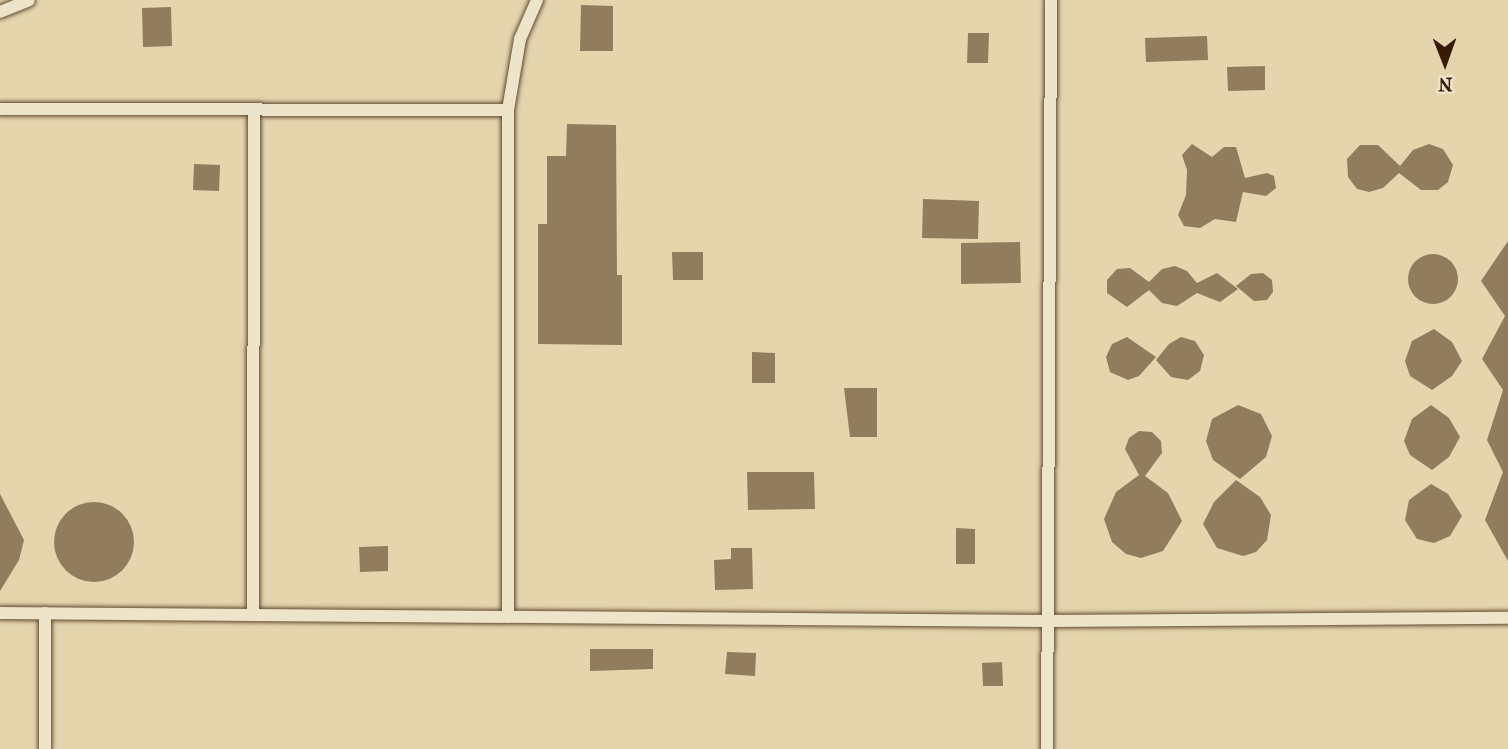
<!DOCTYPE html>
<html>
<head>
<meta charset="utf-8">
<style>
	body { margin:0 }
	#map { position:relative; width:1508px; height:749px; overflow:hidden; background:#e4d5ad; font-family:"IM FELL French Canon",serif }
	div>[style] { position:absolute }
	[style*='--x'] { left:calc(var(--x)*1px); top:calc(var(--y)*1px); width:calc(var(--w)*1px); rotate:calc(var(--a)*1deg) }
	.building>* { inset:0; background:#917c5d }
	.round { border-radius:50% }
	.roads { filter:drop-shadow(0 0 2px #624a30) drop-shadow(0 0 2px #624a30) }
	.service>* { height:12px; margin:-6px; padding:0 6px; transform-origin:6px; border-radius:6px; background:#ede4ca }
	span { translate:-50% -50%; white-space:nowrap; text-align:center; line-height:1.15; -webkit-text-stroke:5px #ede4ca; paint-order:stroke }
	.north { position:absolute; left:1410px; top:28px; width:70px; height:70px; -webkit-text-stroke:5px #ede4ca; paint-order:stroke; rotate:179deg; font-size:19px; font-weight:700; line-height:28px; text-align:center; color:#371b07 }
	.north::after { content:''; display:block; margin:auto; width:24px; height:32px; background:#371b07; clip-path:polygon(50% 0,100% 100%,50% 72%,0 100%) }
</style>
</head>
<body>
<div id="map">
	<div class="building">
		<i style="clip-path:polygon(581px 5px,613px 6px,613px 51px,580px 51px)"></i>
		<i style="clip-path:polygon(171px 7px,172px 46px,143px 47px,142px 8px)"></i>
		<i style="clip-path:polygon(968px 33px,989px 33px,988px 63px,967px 63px)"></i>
		<i style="clip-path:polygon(1207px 36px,1208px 60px,1146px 62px,1145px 38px)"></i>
		<i style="clip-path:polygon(1265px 66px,1265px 90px,1228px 91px,1227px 67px)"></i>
		<i style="clip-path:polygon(567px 124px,616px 125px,617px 275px,622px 275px,622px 345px,538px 344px,538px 224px,547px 224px,547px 156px,566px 156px)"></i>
		<i style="clip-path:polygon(1192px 144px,1212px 157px,1224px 147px,1236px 147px,1245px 178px,1267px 173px,1274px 176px,1276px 188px,1266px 196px,1243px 192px,1236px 222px,1215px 219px,1200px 228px,1184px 226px,1178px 215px,1186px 195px,1187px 170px,1182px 155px)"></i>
		<i style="clip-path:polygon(1429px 144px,1443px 149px,1453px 165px,1448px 182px,1438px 190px,1421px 190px,1399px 173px,1383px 188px,1369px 192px,1357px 189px,1348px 177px,1347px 159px,1360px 145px,1378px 145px,1400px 166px,1413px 150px)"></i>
		<i style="clip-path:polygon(194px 164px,220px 165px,219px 191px,193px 190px)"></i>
		<i style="clip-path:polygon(923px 199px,979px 201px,978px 239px,922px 238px)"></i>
		<i style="clip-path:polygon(1508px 241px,1508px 561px,1485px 520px,1503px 472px,1487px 440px,1503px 390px,1482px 359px,1505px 316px,1481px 281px)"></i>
		<i style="clip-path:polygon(1020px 242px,1021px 283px,961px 284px,961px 243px)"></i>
		<i style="clip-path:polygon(672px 252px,703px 252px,703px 280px,673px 280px)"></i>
		<i class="round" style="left:1408px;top:254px;width:50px;height:50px"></i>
		<i style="clip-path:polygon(1175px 266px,1187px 271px,1197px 283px,1217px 273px,1238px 289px,1220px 302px,1197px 293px,1177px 306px,1162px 303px,1149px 290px,1127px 307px,1107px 293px,1107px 280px,1117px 269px,1130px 268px,1149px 282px,1162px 269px)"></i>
		<i style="clip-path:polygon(1263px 273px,1272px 280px,1273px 292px,1267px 300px,1254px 301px,1236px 286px,1251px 274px)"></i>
		<i style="clip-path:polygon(1434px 329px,1452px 342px,1462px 361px,1452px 376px,1432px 390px,1410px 376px,1405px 361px,1412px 341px)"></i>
		<i style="clip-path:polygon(1127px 337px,1156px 357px,1139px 376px,1128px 380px,1110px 372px,1106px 357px,1112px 344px)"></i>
		<i style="clip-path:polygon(1181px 337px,1195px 341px,1204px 355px,1200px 371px,1188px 380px,1171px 377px,1156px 360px,1169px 344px)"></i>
		<i style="clip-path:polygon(752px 352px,775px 353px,775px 383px,752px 383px)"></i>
		<i style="clip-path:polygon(844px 388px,877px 388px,877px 437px,850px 437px)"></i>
		<i style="clip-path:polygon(1238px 405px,1261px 414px,1272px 436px,1266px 457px,1240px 479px,1213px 460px,1206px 441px,1212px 419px)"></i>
		<i style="clip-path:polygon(1431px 405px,1449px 418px,1460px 437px,1449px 457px,1432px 470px,1410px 455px,1404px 441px,1412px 419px)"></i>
		<i style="clip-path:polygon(1139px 431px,1152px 432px,1161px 441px,1162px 453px,1145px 476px,1168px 493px,1182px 521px,1163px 551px,1141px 558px,1126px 554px,1112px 542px,1104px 519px,1116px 492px,1139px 475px,1125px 449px,1129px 438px)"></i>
		<i style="clip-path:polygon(747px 472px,814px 472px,815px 509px,748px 510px)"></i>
		<i style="clip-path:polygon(1236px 480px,1260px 497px,1271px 515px,1267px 540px,1256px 552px,1243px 556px,1217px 548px,1203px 524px,1214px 502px)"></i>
		<i style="clip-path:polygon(1431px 484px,1448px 494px,1462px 516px,1450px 536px,1434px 543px,1417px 539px,1405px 520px,1409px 500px)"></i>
		<i style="clip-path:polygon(0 494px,24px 540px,19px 560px,0 591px)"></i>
		<i class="round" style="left:54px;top:502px;width:80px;height:80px"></i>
		<i style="clip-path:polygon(956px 528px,975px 529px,975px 564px,956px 564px)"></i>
		<i style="clip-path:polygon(388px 546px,388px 571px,360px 572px,359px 547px)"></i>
		<i style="clip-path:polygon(731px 548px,752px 548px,753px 589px,715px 590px,714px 560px,731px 559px)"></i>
		<i style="clip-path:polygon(590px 649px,653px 649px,653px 669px,590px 671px)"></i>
		<i style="clip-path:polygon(727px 652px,756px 653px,755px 676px,725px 674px)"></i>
		<i style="clip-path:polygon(1002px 662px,1003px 686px,983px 686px,982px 663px)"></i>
	</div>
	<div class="roads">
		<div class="service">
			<i style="--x:0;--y:12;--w:31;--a:-22"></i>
			<i style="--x:0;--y:109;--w:508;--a:0.11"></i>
			<i style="--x:0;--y:613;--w:1048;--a:0.44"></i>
			<i style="--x:1048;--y:621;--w:460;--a:-0.4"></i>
			<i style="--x:45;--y:613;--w:136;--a:90"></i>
			<i style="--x:253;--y:615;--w:505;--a:-89.89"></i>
			<i style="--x:508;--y:617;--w:507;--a:-90"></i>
			<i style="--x:508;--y:110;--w:72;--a:-80.4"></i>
			<i style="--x:520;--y:39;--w:43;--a:-66.4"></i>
			<i style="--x:1047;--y:749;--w:749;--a:-89.69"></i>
		</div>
	</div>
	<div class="north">N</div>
</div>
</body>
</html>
